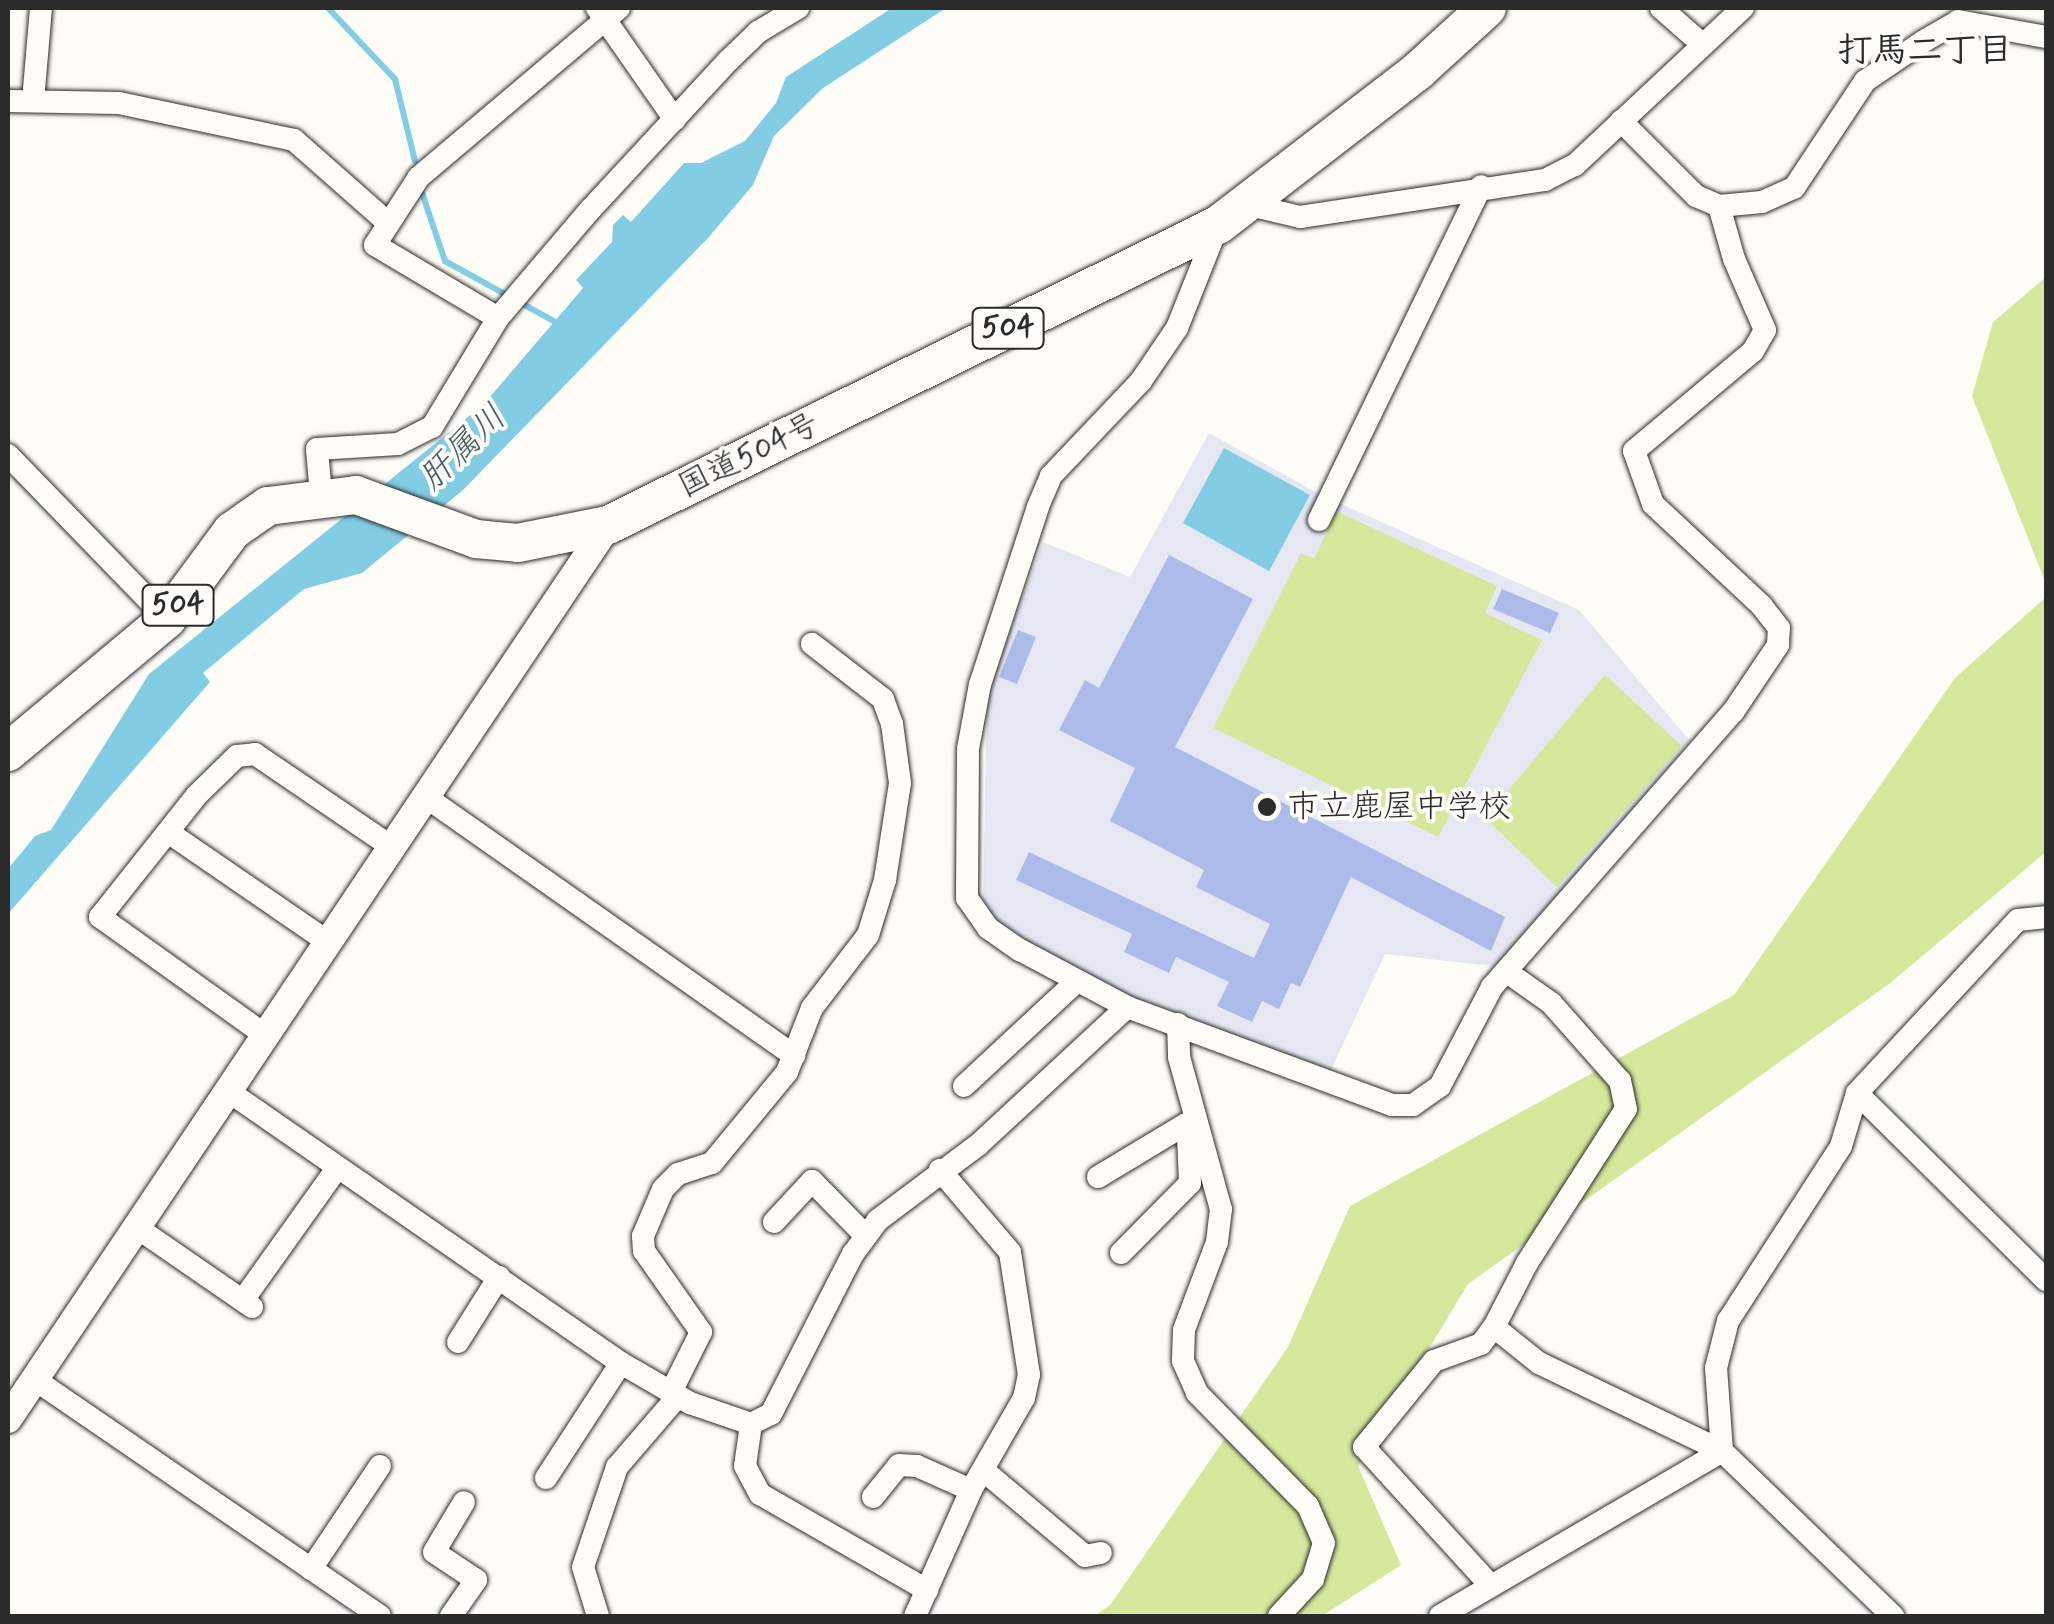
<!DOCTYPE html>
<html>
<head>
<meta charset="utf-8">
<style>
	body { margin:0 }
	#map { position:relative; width:2054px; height:1624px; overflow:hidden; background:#fdfcf7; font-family:Mynerve,"Klee One",sans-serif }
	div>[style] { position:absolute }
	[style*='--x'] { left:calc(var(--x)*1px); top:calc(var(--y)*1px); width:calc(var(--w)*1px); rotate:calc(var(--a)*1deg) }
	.built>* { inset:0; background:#e5e8f3 }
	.green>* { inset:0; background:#d6e89c }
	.water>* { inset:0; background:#82cde3 }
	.stream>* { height:6px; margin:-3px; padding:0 3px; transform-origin:3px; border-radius:3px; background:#82cde3 }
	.building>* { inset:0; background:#adbbeb }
	.roads { filter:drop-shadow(0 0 2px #2b2b2b) drop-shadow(0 0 2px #2b2b2b) }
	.minor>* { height:22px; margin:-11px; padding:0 11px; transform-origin:11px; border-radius:11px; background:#fdfcf7 }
	.tertiary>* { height:28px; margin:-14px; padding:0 14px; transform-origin:14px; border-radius:14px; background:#fdfcf7 }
	.trunk>* { height:38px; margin:-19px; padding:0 19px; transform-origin:19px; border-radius:19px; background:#fdfcf7 }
	.dots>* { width:28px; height:28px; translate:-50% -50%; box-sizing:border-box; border:5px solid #fdfcf7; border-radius:50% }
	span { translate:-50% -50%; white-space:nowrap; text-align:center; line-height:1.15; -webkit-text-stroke:8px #fdfcf7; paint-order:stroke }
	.shield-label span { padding:2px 8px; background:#fdfcf7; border:2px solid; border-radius:8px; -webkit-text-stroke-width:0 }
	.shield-label { font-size:30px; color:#2b2b2b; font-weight:700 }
	.street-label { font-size:32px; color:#2b2b2b }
	.poi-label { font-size:32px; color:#2b2b2b }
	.left { translate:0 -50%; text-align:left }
	.neighbourhood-label { font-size:35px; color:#2b2b2b; font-weight:700 }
	.water-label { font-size:35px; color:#455c62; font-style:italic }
	.frame { position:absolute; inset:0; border:10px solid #2b2b2b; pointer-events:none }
</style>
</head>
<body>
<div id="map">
	<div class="built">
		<i style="clip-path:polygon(1209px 433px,1321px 495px,1579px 610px,1690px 741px,1501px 967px,1385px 954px,1331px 1070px,1127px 997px,1013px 937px,983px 906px,987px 693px,1043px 542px,1130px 577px)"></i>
	</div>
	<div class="green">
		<i style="clip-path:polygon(2046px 277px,2046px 584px,1972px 396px,1993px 322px)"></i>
		<i style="clip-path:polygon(1336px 511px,1497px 586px,1485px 613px,1542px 640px,1438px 837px,1213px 728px,1301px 553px,1314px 559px)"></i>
		<i style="clip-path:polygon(2046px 597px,2046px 852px,1889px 984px,1468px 1284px,1358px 1466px,1401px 1565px,1322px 1616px,1095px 1616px,1111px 1604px,1288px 1347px,1350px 1206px,1734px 995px,1955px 678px)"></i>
		<i style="clip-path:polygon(1605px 675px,1682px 746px,1557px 887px,1485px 818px)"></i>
	</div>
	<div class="water">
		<i style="clip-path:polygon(892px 8px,946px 8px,823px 88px,774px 136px,753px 185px,708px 238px,462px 491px,362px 573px,304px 589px,203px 673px,210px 682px,8px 914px,8px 869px,35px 836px,51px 830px,149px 674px,483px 405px,583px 288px,576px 280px,612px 242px,613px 225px,623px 215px,631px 222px,684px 163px,701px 163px,745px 141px,776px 103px,786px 77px)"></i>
		<i style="clip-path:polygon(1224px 448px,1310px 495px,1269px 571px,1183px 523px)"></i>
	</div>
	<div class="stream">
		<i style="--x:328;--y:8;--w:98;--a:46.7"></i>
		<i style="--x:395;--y:79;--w:84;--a:76.3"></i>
		<i style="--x:422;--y:193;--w:72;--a:71.3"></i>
		<i style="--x:445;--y:261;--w:130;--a:28.9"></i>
	</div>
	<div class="building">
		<i style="clip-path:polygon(1169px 555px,1253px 599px,1175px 747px,1505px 917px,1491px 951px,1351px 877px,1300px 987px,1291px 983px,1279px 1009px,1262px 1001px,1252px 1022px,1217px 1006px,1229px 982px,1176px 957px,1169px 973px,1124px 952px,1132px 934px,1016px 880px,1029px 852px,1254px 958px,1270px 924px,1196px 887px,1204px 870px,1110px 821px,1135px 768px,1059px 730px,1085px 680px,1099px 688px)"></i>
		<i style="clip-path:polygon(1502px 589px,1559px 613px,1550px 633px,1493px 609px)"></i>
		<i style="clip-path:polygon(1018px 630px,1036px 637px,1017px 684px,999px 677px)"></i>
	</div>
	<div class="roads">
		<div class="minor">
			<i style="--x:597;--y:8;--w:136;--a:55.1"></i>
			<i style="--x:1661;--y:8;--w:56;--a:41.4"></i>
			<i style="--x:8;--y:101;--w:111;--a:1"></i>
			<i style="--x:119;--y:103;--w:179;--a:11.9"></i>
			<i style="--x:294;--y:140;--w:124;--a:41.4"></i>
			<i style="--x:33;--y:101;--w:93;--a:-85.1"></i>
			<i style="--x:1621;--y:121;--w:106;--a:45"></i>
			<i style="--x:1696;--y:196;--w:25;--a:23"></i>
			<i style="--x:1719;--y:206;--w:43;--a:-5.3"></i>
			<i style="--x:1762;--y:202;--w:35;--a:-24"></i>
			<i style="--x:1794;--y:188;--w:128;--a:-56.4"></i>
			<i style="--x:1865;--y:81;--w:71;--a:-34.1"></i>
			<i style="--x:1924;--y:41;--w:39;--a:-30"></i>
			<i style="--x:1958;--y:21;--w:89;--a:10.3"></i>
			<i style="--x:1246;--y:204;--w:56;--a:13.5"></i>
			<i style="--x:1300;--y:217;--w:248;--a:-8.6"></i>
			<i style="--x:1545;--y:180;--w:34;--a:-27"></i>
			<i style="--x:1575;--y:165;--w:230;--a:-43.1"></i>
			<i style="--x:1218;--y:225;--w:111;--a:111.7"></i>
			<i style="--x:1177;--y:328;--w:64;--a:124.2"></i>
			<i style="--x:1141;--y:381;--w:131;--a:133.5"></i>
			<i style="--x:1051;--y:476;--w:34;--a:113"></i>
			<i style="--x:1038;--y:507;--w:186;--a:108.1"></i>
			<i style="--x:980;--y:684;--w:66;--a:100.5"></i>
			<i style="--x:968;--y:749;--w:149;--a:90.4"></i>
			<i style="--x:967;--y:898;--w:37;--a:55"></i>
			<i style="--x:988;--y:928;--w:39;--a:35"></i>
			<i style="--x:1020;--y:950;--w:121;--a:28"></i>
			<i style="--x:1127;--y:1007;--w:283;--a:20.3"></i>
			<i style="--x:1392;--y:1105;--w:21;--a:0"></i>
			<i style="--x:1413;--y:1105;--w:33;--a:-35"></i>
			<i style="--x:1440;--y:1086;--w:112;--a:-62.3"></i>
			<i style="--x:1492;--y:987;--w:366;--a:-48.8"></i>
			<i style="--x:1733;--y:712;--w:81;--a:-56.1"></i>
			<i style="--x:1778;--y:645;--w:17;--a:-87"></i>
			<i style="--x:1779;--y:628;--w:28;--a:-128"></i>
			<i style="--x:1762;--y:606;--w:149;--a:-136.9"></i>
			<i style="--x:1653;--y:504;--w:56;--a:-109.7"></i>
			<i style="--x:1634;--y:451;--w:155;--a:-40"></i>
			<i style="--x:1753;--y:351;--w:24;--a:-60"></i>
			<i style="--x:1765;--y:330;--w:77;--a:-113.6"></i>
			<i style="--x:1734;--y:259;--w:55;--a:-105.8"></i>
			<i style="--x:498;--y:318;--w:143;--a:-149.3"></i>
			<i style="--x:375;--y:245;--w:81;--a:-57.1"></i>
			<i style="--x:419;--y:177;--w:262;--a:-40.2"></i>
			<i style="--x:8;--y:455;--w:228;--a:45.9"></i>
			<i style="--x:321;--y:495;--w:46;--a:-95"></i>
			<i style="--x:317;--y:449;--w:81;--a:-3.5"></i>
			<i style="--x:398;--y:444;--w:38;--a:-27"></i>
			<i style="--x:432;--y:427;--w:127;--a:-58.8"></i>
			<i style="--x:498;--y:318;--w:142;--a:-49.6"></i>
			<i style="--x:590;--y:210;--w:203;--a:-47.2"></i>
			<i style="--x:728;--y:61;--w:42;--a:-44"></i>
			<i style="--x:758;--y:32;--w:47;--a:-31"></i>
			<i style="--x:1319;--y:520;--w:371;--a:-64.1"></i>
			<i style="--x:426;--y:797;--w:450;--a:35.1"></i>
			<i style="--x:168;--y:832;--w:194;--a:34.5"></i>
			<i style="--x:1178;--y:1024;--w:33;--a:88"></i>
			<i style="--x:1179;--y:1057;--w:158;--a:74.6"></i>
			<i style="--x:1221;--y:1209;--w:33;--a:97"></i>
			<i style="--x:1217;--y:1242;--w:94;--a:110.6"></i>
			<i style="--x:1184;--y:1330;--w:31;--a:92"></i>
			<i style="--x:1183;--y:1361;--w:35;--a:66"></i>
			<i style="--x:1197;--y:1393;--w:158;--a:45.5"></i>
			<i style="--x:1308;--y:1506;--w:40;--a:66.6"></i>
			<i style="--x:1324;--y:1543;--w:38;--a:107"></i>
			<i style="--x:1313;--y:1579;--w:50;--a:132.6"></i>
			<i style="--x:265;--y:1035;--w:203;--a:-144.4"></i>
			<i style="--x:100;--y:917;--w:156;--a:-51.5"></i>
			<i style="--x:197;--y:795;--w:56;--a:-44.3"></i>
			<i style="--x:237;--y:756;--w:18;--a:-6"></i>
			<i style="--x:255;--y:754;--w:166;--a:34.2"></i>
			<i style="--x:964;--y:1086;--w:153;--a:-42.9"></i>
			<i style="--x:228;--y:1091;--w:478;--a:34.7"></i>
			<i style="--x:621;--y:1363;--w:80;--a:30.1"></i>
			<i style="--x:690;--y:1403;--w:65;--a:19"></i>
			<i style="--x:1857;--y:1093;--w:266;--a:44.7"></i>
			<i style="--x:1098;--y:1177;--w:103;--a:-31.1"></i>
			<i style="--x:774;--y:1222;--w:56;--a:-47.2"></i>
			<i style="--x:812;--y:1181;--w:77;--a:45.5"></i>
			<i style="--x:136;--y:1227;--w:141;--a:34.6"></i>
			<i style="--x:1121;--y:1253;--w:98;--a:-45.4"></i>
			<i style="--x:1190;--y:1183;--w:48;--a:-92.4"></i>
			<i style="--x:243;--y:1300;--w:163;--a:-54.5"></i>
			<i style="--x:1494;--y:1327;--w:58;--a:38.7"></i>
			<i style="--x:1539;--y:1363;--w:203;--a:25.7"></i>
			<i style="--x:1722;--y:1451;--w:238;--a:44"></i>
			<i style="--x:458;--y:1342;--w:77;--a:-57.8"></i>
			<i style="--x:34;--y:1379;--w:419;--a:34.4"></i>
			<i style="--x:671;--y:1392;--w:67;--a:-63.4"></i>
			<i style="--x:701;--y:1332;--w:99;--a:-125.1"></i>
			<i style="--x:644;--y:1251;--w:15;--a:-94"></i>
			<i style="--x:643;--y:1236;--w:51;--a:-66.9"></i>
			<i style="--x:663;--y:1189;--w:21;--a:-45"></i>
			<i style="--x:678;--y:1174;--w:36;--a:-18"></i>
			<i style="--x:712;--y:1163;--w:118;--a:-50.5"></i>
			<i style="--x:787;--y:1072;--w:69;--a:-68.7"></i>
			<i style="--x:812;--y:1008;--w:92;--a:-52.5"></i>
			<i style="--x:868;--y:935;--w:58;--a:-72.8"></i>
			<i style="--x:885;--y:880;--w:98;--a:-81.2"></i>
			<i style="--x:900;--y:783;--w:60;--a:-97.7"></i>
			<i style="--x:892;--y:724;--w:27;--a:-110"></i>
			<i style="--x:883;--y:699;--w:90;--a:-142.2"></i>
			<i style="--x:751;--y:1424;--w:22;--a:-27"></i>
			<i style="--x:771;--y:1414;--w:180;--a:-62.9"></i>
			<i style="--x:853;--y:1254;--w:42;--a:-53.7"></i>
			<i style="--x:878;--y:1220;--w:125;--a:-36.9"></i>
			<i style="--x:978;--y:1145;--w:203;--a:-42.8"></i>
			<i style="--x:751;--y:1424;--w:42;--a:98.1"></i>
			<i style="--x:745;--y:1466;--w:32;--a:62"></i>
			<i style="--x:760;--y:1494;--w:193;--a:29.9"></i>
			<i style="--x:1722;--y:1451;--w:83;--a:-94.1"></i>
			<i style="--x:1716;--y:1368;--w:49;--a:-75.7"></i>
			<i style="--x:1728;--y:1321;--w:208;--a:-57.1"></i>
			<i style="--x:1841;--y:1146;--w:55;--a:-73.2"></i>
			<i style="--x:1857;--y:1093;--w:236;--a:-47.1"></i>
			<i style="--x:2018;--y:920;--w:28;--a:-6"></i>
			<i style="--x:983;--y:1470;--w:133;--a:40.1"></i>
			<i style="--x:1085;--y:1556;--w:16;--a:-11"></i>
			<i style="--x:546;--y:1478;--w:137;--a:-56.9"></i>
			<i style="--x:873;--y:1497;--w:41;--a:-50.9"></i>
			<i style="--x:899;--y:1465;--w:18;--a:3"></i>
			<i style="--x:917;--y:1466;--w:59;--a:24"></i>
			<i style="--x:311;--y:1569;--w:124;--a:-56.2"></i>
			<i style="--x:1491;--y:1586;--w:188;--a:-132.4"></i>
			<i style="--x:1364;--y:1447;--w:111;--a:-50.9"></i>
			<i style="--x:1434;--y:1361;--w:50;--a:-19.9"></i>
			<i style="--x:1481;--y:1344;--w:21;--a:-53"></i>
			<i style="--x:1494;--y:1327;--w:72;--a:-62.7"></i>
			<i style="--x:1527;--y:1263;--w:183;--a:-57.3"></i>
			<i style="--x:1626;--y:1109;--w:29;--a:-102"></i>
			<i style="--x:1620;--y:1081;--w:104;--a:-131.5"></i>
			<i style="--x:1551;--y:1003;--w:54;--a:-144.8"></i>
			<i style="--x:451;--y:1616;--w:44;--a:-55.2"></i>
			<i style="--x:476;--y:1580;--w:50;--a:-146.3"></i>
			<i style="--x:434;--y:1552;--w:58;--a:-59"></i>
			<i style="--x:598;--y:1616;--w:51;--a:-107"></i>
			<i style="--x:583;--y:1567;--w:106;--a:-71.2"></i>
			<i style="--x:617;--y:1467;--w:94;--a:-49.3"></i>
			<i style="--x:915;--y:1616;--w:138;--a:-66"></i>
			<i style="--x:971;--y:1490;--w:106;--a:-60.1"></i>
			<i style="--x:1024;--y:1398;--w:24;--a:-78"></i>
			<i style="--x:1029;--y:1375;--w:124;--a:-98.8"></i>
			<i style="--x:1010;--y:1252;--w:108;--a:-130.5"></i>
			<i style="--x:1440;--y:1616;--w:327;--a:-30.3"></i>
		</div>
		<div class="tertiary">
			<i style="--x:8;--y:1419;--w:1077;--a:-56.13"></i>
		</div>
		<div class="trunk">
			<i style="--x:8;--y:752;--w:207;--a:-39.9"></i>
			<i style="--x:167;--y:619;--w:109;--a:-53.5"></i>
			<i style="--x:232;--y:531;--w:44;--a:-34.8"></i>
			<i style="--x:268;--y:506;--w:89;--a:-7.1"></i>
			<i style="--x:356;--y:495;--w:128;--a:20.1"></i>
			<i style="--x:476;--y:539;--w:42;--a:5.4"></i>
			<i style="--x:518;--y:543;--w:92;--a:-11.3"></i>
			<i style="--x:608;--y:525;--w:680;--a:-26.19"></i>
			<i style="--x:1218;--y:225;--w:254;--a:-37.6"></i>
			<i style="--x:1419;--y:70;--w:92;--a:-42.4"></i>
		</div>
	</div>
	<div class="dots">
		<i style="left:1267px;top:807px;background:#2b2b2b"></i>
	</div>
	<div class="shield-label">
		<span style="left:1008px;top:328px">504</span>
		<span style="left:178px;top:605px">504</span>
	</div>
	<div class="street-label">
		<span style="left:749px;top:456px;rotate:-26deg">国道504号</span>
	</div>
	<div class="poi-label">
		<span class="left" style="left:1287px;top:807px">市立鹿屋中学校</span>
	</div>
	<div class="neighbourhood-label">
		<span style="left:1925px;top:51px">打馬二丁目</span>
	</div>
	<div class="water-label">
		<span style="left:463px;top:448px;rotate:-44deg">肝属川</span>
	</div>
	<div class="frame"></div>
</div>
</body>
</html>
